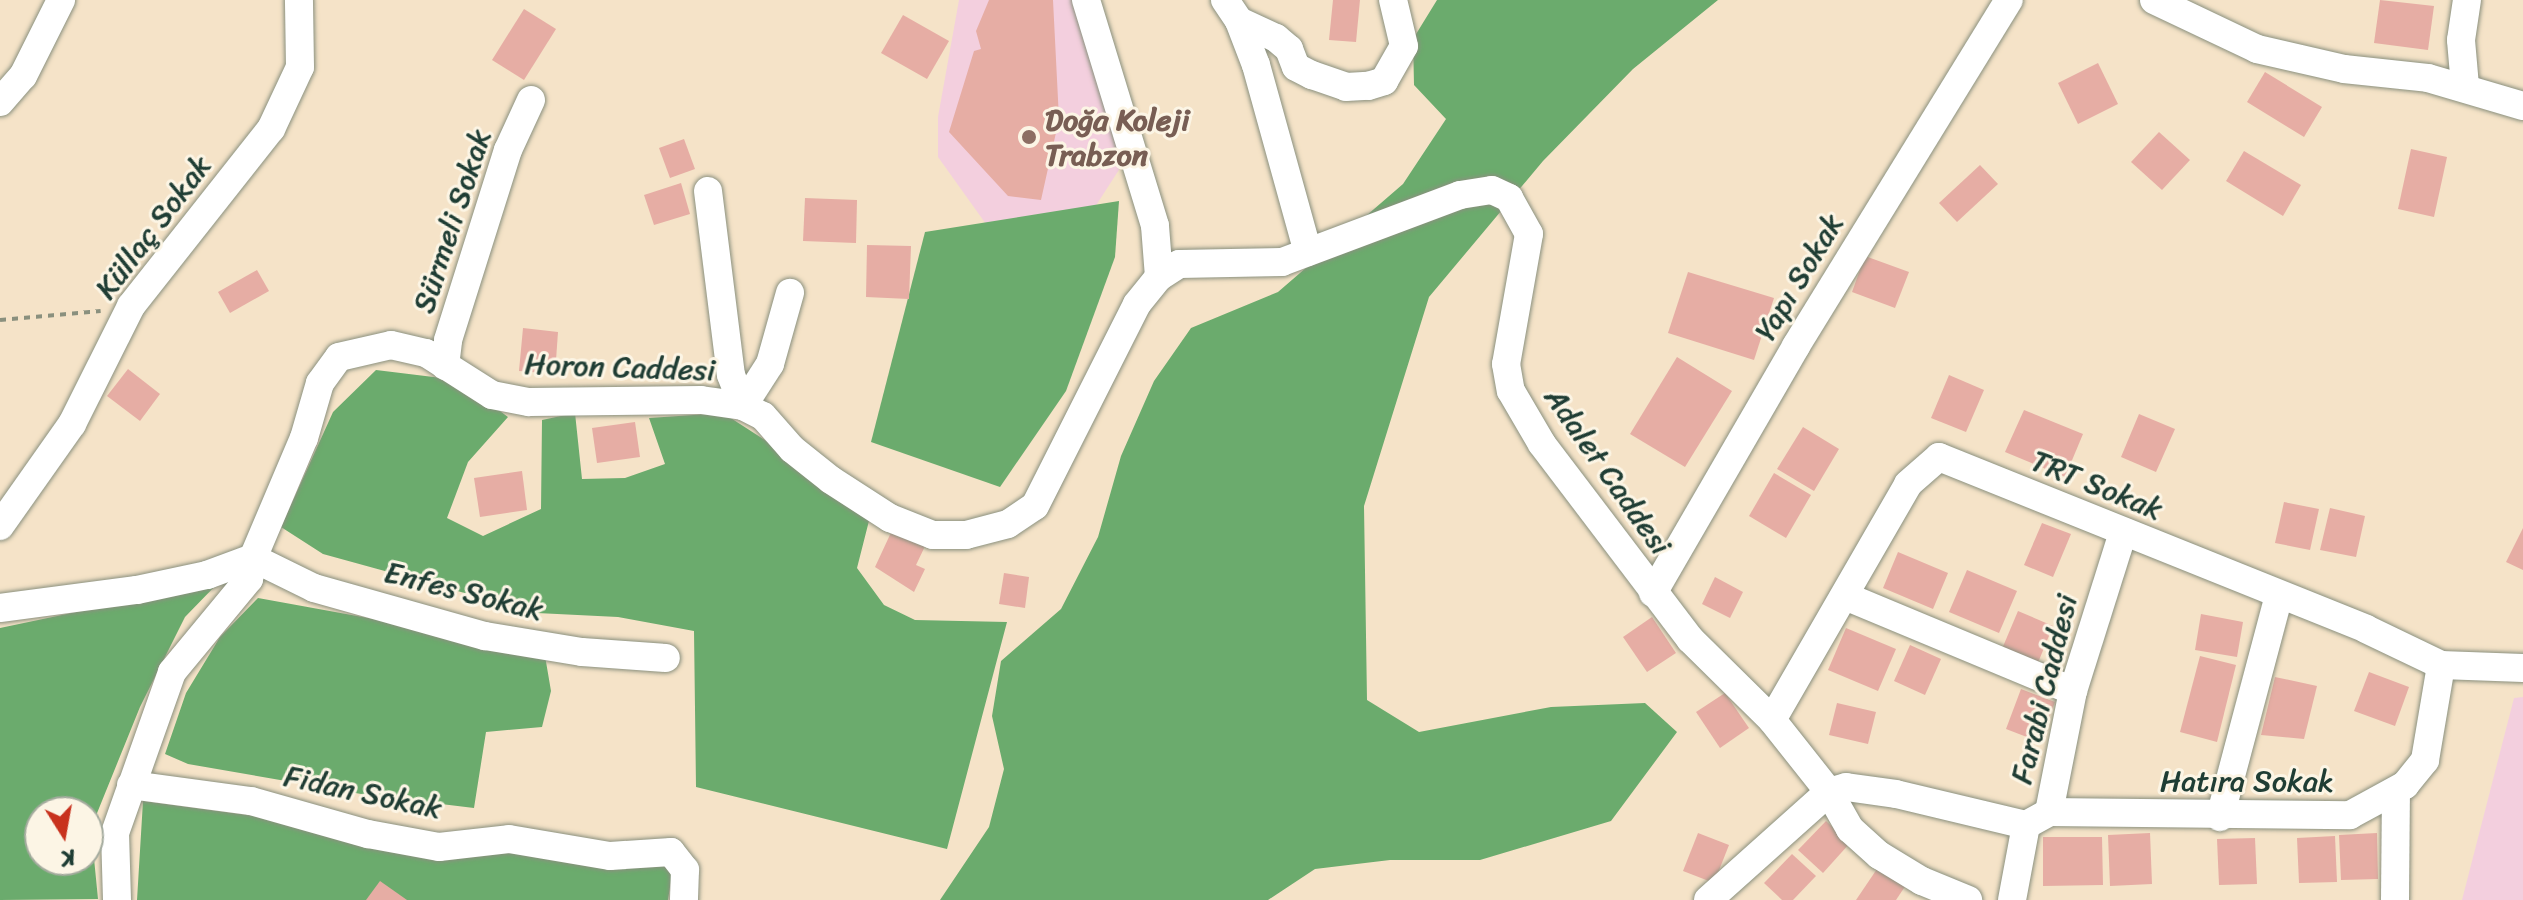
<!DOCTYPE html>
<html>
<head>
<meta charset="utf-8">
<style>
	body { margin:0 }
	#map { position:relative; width:2523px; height:900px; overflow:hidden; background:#f5e3c8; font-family:Sriracha,sans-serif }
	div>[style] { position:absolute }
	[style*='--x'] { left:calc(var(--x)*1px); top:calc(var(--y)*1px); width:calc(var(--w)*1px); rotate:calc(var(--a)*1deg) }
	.built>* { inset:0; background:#f3cfde }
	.forest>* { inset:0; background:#6bab6d }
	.building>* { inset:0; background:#e6ada4 }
	.path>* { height:4px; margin-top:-2px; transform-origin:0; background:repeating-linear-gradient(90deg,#8a907e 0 6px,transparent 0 12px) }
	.roads { filter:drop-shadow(0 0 2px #8a907e) drop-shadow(0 0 2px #8a907e) }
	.minor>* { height:28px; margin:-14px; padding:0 14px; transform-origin:14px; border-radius:14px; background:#fff }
	.dots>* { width:22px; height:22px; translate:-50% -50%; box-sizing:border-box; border:4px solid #fcf5e5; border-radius:50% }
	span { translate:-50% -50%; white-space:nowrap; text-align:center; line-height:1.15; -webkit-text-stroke:6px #fcf5e5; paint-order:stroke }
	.education-label { font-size:30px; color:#785e54; font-weight:700 }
	.left { translate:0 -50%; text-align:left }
	.street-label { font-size:30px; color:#1f3d34 }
	.north { position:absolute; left:24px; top:796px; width:80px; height:80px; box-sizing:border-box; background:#fcf5e5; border:2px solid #a4ab9e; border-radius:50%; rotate:169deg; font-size:22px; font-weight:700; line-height:32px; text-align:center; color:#1f3d34 }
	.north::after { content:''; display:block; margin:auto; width:28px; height:36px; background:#c8321e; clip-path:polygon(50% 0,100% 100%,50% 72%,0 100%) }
</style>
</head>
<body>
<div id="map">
	<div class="built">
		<i style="clip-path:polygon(959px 0,1080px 0,1126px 159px,1062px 258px,991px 231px,938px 157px,938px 117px)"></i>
		<i style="clip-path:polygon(2523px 697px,2523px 900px,2462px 900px,2514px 698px)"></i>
	</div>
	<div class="forest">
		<i style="clip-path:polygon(1437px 0,1718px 0,1633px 69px,1543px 161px,1429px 297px,1364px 506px,1367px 700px,1419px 732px,1551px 707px,1645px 703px,1677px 732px,1611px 821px,1480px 860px,1390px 860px,1315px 869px,1268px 900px,940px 900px,989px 827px,1004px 769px,992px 716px,1001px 661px,1061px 609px,1098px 537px,1121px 456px,1154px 381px,1191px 328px,1278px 292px,1403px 184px,1446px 119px,1414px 85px,1413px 39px)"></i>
		<i style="clip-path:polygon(1119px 201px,1115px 257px,1066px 391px,1000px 487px,871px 442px,925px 232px)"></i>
		<i style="clip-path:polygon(376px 370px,458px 380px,508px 417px,468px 462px,447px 518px,483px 536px,541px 509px,542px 420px,575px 413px,582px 479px,625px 478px,665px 464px,649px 418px,723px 413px,872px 509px,857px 568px,884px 605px,915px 620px,1007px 622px,947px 849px,696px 787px,694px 631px,618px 617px,537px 613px,323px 554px,281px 527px,333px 412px)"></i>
		<i style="clip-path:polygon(evenodd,219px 582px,185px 617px,140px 707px,91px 828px,98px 899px,0 900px,0 628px,219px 582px,40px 812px,88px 812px,88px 860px,40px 860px,40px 812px)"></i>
		<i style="clip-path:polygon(258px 598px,544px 650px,551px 691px,542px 727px,486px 732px,474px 808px,367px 795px,188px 764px,165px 754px,186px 693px,220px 637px)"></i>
		<i style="clip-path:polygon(143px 801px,577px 860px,663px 853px,672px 874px,668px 900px,137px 900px)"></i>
	</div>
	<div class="building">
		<i style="clip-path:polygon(989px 0,1053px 0,1059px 119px,1041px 200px,1008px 196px,949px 132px,974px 51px,981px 49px,976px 31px)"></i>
		<i style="clip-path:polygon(1333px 0,1360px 0,1356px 42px,1329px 40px)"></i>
		<i style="clip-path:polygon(2380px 0,2434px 6px,2428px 50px,2374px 43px)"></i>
		<i style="clip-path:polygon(524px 9px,556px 29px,524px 80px,492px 60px)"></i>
		<i style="clip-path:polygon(903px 15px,949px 41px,927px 79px,881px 53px)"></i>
		<i style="clip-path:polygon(2098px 63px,2118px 104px,2078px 124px,2058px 83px)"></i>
		<i style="clip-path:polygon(2265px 72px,2322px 107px,2304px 137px,2247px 102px)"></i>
		<i style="clip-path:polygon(2159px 132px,2190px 160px,2162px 190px,2131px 162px)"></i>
		<i style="clip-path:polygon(684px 139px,695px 169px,670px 178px,659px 148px)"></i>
		<i style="clip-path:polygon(2411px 149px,2447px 157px,2434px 217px,2398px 209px)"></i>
		<i style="clip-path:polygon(2244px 151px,2301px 185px,2283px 216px,2226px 181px)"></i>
		<i style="clip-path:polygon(1980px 165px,1998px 184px,1957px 222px,1939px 203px)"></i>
		<i style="clip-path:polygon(681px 183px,690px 214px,654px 225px,644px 195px)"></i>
		<i style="clip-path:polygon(805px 198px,857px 200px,856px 243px,803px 241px)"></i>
		<i style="clip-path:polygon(867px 245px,911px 246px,909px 299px,866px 297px)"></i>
		<i style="clip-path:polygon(1865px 256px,1909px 272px,1895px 308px,1852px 292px)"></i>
		<i style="clip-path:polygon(257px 270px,269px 291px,230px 313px,218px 292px)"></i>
		<i style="clip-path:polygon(1688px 272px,1774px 298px,1754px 360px,1668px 333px)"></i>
		<i style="clip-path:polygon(523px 328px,558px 332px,555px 374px,519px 371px)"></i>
		<i style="clip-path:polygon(1677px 357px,1732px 391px,1685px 467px,1630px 434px)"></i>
		<i style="clip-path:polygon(128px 369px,160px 394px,140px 421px,107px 396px)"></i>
		<i style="clip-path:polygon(1949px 375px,1984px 390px,1966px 432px,1931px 418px)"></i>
		<i style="clip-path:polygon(2024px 410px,2083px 434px,2065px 477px,2005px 452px)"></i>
		<i style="clip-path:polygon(2139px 414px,2175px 429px,2156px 472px,2121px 457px)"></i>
		<i style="clip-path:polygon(635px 422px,640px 457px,597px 463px,592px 428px)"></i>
		<i style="clip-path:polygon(1803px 427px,1839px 449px,1814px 491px,1777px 469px)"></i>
		<i style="clip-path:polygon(522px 471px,527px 510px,480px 517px,474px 478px)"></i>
		<i style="clip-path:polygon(1774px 473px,1811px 495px,1786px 538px,1749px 516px)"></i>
		<i style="clip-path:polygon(2284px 502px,2319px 509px,2310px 550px,2275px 543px)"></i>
		<i style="clip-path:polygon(2330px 508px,2365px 516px,2356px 557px,2320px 550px)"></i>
		<i style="clip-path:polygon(2042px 523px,2071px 534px,2053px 577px,2024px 565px)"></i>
		<i style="clip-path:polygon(895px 524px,928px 540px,916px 565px,925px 569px,914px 592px,875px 567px)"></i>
		<i style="clip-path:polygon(2523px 528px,2523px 570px,2506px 562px)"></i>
		<i style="clip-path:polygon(1898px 552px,1948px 573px,1933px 609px,1883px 588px)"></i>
		<i style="clip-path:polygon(1967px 570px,2017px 591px,1999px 633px,1949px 612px)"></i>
		<i style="clip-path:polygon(1004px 573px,1029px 577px,1025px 608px,999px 604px)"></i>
		<i style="clip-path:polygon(1715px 577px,1743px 592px,1730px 618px,1702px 604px)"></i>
		<i style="clip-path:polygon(2018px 611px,2053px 626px,2035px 670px,1999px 656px)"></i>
		<i style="clip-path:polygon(2201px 614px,2243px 622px,2237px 657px,2195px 650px)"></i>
		<i style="clip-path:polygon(1652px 617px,1676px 653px,1647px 672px,1623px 637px)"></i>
		<i style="clip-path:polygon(1846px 628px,1896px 649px,1878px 691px,1828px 670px)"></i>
		<i style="clip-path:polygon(1910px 645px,1941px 659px,1925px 695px,1894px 681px)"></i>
		<i style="clip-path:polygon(2200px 656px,2236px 665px,2217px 742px,2180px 732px)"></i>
		<i style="clip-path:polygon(2369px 672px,2409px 687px,2395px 726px,2354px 711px)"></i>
		<i style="clip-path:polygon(2275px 677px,2317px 686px,2304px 739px,2261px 735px)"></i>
		<i style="clip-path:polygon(2021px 689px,2055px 702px,2040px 742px,2006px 729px)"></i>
		<i style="clip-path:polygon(1725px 693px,1749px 728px,1720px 748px,1696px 712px)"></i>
		<i style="clip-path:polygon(1837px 703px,1876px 712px,1868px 744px,1829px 735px)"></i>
		<i style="clip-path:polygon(1826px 821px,1850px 843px,1823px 873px,1798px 850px)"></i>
		<i style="clip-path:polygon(1698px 833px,1729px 845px,1714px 883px,1683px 871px)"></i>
		<i style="clip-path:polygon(2150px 833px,2152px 884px,2110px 886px,2108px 835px)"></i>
		<i style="clip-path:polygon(2377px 833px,2378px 879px,2341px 880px,2339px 835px)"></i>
		<i style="clip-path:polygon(2335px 836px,2337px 882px,2299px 883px,2297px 838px)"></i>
		<i style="clip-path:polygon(2043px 837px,2102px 837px,2103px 885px,2043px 886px)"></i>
		<i style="clip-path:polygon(2255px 838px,2257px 884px,2219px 885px,2217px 839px)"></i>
		<i style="clip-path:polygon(1792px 854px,1816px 876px,1793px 900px,1782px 900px,1764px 883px)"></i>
		<i style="clip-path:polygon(1879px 866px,1906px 885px,1896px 900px,1856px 900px)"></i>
		<i style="clip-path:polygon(380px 881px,407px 900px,366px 900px)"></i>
	</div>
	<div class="path">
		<i style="--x:0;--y:320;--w:101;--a:-5.1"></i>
	</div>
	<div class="roads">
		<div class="minor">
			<i style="--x:1086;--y:0;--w:236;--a:73"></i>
			<i style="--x:1155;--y:226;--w:51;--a:85.5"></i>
			<i style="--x:1225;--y:0;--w:25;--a:56"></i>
			<i style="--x:1239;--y:21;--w:47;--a:68.9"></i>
			<i style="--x:1256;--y:65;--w:194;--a:74.5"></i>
			<i style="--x:2154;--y:0;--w:114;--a:25.4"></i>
			<i style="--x:2257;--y:49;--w:89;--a:12.9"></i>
			<i style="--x:2344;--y:69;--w:84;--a:6.1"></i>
			<i style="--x:2428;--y:78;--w:99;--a:16.4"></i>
			<i style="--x:1239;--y:21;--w:41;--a:24.7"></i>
			<i style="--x:1276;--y:38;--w:17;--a:40"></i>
			<i style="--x:1289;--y:49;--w:19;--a:69"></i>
			<i style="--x:1296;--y:67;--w:18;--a:27"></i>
			<i style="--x:1312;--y:75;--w:36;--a:19"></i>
			<i style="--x:1346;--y:87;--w:22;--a:-3"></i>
			<i style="--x:1368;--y:86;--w:17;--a:-17"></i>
			<i style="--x:1384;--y:81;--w:40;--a:-60.3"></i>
			<i style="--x:1404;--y:46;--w:47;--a:-103.4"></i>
			<i style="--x:2465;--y:86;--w:46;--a:-95"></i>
			<i style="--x:2461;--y:40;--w:40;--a:-81.5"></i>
			<i style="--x:0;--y:102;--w:35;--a:-49"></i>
			<i style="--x:23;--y:76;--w:85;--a:-63.4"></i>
			<i style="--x:708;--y:191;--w:185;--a:82.9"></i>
			<i style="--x:731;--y:375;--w:33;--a:69"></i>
			<i style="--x:445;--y:366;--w:26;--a:-83"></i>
			<i style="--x:448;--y:340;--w:199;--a:-72.5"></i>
			<i style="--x:508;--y:150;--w:55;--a:-65.3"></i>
			<i style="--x:743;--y:406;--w:50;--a:-57.3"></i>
			<i style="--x:770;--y:364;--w:74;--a:-74.3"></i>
			<i style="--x:0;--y:526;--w:125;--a:-54.8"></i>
			<i style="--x:72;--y:424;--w:132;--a:-63.4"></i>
			<i style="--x:131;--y:306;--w:226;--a:-51.7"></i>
			<i style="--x:271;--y:129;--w:68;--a:-64.9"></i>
			<i style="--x:300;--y:67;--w:67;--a:-90.9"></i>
			<i style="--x:1653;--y:593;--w:285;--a:-59.9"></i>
			<i style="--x:1796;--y:346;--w:406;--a:-58.4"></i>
			<i style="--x:1845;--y:596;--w:247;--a:22.6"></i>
			<i style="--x:0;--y:608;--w:138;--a:-7.5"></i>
			<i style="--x:137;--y:590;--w:72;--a:-12.1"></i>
			<i style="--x:207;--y:575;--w:49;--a:-20.3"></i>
			<i style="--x:253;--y:558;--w:130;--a:-67"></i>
			<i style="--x:304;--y:438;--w:57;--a:-73.8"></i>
			<i style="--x:320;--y:383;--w:32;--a:-54"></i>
			<i style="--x:339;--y:357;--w:53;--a:-13"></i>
			<i style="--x:391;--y:345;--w:36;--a:13"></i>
			<i style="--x:426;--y:353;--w:78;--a:32.5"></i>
			<i style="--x:492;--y:395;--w:38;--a:11"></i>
			<i style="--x:529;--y:402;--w:172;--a:-0.7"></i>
			<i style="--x:701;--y:400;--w:42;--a:8.1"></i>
			<i style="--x:743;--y:406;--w:22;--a:27"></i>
			<i style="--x:763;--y:416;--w:44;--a:48.7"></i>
			<i style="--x:792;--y:449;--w:50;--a:38.5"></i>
			<i style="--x:831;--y:480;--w:70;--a:32.8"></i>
			<i style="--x:890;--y:518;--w:46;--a:21.6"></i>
			<i style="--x:933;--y:535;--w:33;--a:0"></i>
			<i style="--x:966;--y:535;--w:43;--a:-14.7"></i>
			<i style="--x:1008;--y:524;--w:32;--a:-34"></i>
			<i style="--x:1035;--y:506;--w:226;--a:-63.2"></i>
			<i style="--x:1137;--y:304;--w:35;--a:-51"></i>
			<i style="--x:1159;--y:277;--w:24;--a:-33"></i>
			<i style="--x:1179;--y:264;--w:103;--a:-1.1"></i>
			<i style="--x:1282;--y:262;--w:190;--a:-20.6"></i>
			<i style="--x:1460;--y:195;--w:32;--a:-9"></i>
			<i style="--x:1492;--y:190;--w:19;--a:25"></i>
			<i style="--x:1509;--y:198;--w:41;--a:60.9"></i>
			<i style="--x:1529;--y:234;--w:132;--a:100"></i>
			<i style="--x:1506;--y:364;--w:27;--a:80"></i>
			<i style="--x:1511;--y:391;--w:61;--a:59.7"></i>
			<i style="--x:1542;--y:444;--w:245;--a:52.8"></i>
			<i style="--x:1690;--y:639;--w:115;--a:44.6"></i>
			<i style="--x:1772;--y:720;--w:92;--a:51.6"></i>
			<i style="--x:1829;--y:792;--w:18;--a:-16"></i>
			<i style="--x:1846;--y:787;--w:50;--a:8"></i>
			<i style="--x:1896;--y:794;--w:134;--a:13.4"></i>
			<i style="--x:1772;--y:720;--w:272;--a:-60"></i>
			<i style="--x:1908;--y:484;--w:41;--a:-41.1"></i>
			<i style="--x:1939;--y:457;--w:460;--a:21.9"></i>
			<i style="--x:2366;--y:629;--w:83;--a:25.6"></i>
			<i style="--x:2441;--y:665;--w:82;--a:2.1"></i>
			<i style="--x:131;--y:785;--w:121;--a:7.6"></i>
			<i style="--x:251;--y:801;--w:122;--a:15.8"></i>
			<i style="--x:368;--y:834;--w:72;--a:10.4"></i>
			<i style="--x:439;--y:847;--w:70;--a:-6.5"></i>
			<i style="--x:509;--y:839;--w:102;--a:9.6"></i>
			<i style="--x:610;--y:856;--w:61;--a:-3.8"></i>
			<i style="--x:671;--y:852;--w:23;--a:52"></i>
			<i style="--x:685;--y:870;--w:30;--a:92"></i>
			<i style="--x:2049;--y:812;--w:301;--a:0.6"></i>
			<i style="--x:2350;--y:815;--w:63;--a:-28.6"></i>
			<i style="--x:2405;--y:785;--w:32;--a:-51"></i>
			<i style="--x:2425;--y:760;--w:96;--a:-80.4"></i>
			<i style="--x:2220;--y:817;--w:229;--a:-75.1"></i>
			<i style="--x:117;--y:900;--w:67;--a:-91.7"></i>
			<i style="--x:115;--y:833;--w:171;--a:-70.5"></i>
			<i style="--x:172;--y:672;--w:121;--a:-50.4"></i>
			<i style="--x:249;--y:579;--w:21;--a:-79"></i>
			<i style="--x:253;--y:558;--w:68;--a:26.2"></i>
			<i style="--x:314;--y:588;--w:178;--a:15.7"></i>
			<i style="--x:485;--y:636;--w:98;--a:9.4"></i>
			<i style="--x:582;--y:652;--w:84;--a:4.1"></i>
			<i style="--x:1708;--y:900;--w:162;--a:-41.8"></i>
			<i style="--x:1829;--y:792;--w:43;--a:60.4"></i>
			<i style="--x:1850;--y:829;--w:39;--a:42"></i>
			<i style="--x:1879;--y:855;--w:50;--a:31.2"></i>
			<i style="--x:1922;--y:881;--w:50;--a:22.4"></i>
			<i style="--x:2012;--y:900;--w:76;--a:-79.4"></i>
			<i style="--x:2026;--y:825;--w:26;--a:-29"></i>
			<i style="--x:2049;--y:812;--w:123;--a:-78.8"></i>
			<i style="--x:2073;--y:691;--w:167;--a:-72.5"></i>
			<i style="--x:2395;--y:900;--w:108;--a:-89.5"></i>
		</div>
	</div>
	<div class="dots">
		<i style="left:1029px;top:137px;background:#8d6e63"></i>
	</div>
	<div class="education-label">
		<span class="left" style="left:1045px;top:137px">Doğa Koleji<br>Trabzon</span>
	</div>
	<div class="street-label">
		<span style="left:452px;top:221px;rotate:-72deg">Sürmeli Sokak</span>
		<span style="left:153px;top:227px;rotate:-53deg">Küllaç Sokak</span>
		<span style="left:1799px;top:277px;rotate:-59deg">Yapı Sokak</span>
		<span style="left:620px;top:367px;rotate:2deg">Horon Caddesi</span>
		<span style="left:1608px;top:471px;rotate:55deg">Adalet Caddesi</span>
		<span style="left:2097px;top:485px;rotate:22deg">TRT Sokak</span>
		<span style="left:464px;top:591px;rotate:14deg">Enfes Sokak</span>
		<span style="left:2044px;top:689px;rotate:-76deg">Farabi Caddesi</span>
		<span style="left:2247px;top:781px">Hatıra Sokak</span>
		<span style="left:363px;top:792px;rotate:12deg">Fidan Sokak</span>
	</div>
	<div class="north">K</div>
</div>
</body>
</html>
